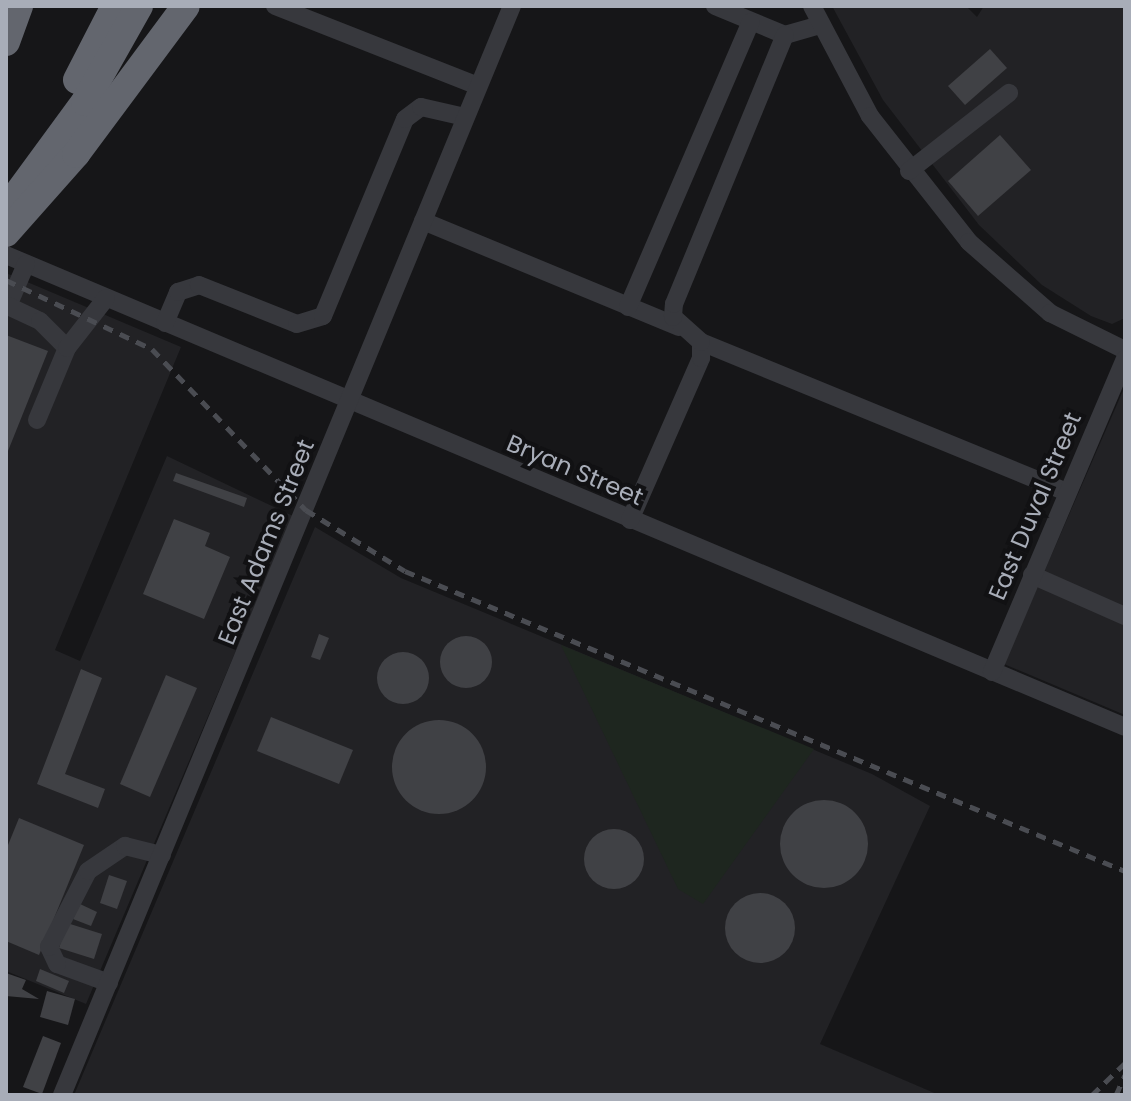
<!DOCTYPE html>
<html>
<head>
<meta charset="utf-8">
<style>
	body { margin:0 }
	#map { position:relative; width:1131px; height:1101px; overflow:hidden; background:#161618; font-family:Poppins,sans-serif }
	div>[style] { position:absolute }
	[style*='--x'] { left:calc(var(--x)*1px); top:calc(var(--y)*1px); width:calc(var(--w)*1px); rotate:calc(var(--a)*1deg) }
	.built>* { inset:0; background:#222225 }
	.green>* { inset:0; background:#1e261f }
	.building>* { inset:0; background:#404145 }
	.round { border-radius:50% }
	.minor>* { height:18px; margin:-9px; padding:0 9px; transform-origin:9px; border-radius:9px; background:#37383d }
	.highway>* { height:28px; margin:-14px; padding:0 14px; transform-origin:14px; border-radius:14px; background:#63666e }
	.rail>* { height:5px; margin-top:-2.5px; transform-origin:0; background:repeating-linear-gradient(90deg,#4a4c52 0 10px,transparent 0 18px) }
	span { translate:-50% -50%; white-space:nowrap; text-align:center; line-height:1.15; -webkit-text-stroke:8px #111113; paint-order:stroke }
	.street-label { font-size:24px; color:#a8adb8 }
	.frame { position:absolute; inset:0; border:8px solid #a8adb8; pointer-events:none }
</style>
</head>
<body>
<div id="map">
	<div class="built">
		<i style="clip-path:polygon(832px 6px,966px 6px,977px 17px,984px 6px,1125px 6px,1125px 318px,1112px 324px,1091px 316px,1042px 285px,979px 225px,883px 100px)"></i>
		<i style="clip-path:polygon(6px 273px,181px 347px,55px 650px,80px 661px,167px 456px,293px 516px,86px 1004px,6px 971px)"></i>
		<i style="clip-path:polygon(1125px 386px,1125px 715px,1004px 664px)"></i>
		<i style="clip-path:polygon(315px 527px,401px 578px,872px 774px,930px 806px,820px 1044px,939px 1095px,74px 1095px)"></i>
	</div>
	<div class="green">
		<i style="clip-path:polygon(561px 645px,814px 749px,703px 904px,678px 889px)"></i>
	</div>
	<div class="building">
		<i style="clip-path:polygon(990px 49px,1007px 68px,965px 105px,948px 86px)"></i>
		<i style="clip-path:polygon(1000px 135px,1031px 170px,978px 216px,948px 181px)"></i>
		<i style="clip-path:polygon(6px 335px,48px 351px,6px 456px)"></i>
		<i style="clip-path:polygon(176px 473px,247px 498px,244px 507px,173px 481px)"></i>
		<i style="clip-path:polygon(174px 519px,210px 533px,205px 546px,230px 557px,204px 619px,143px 594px)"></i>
		<i style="clip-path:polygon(319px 634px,329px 638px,320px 660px,311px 657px)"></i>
		<i class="round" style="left:440px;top:636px;width:52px;height:52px"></i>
		<i class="round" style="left:377px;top:652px;width:52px;height:52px"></i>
		<i style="clip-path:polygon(81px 669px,102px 678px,65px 774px,105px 789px,98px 808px,37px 784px)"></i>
		<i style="clip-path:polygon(166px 675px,197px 688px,150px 797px,120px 784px)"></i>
		<i style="clip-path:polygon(271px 717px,353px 750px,339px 784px,257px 751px)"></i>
		<i class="round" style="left:392px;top:720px;width:94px;height:94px"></i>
		<i class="round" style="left:780px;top:800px;width:88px;height:88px"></i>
		<i style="clip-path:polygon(19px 818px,84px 845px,39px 955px,6px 941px,6px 850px)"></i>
		<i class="round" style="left:584px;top:829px;width:60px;height:60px"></i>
		<i style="clip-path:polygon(109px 875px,127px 881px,117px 909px,100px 903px)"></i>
		<i class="round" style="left:725px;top:893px;width:70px;height:70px"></i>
		<i style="clip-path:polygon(80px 904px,97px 912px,91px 926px,73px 919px)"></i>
		<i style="clip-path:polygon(67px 923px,102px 934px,94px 959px,59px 948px)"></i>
		<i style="clip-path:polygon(40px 969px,69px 981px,64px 993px,36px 981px)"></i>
		<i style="clip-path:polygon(6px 973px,26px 980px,22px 989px,39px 999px,6px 996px)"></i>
		<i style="clip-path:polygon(47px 991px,75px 999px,68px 1025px,40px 1017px)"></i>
		<i style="clip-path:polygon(43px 1036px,61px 1043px,42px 1094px,23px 1087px)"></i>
	</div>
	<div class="minor">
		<i style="--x:275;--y:6;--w:218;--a:21.5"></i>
		<i style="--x:715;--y:6;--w:76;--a:22.5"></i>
		<i style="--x:785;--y:35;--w:36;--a:-16"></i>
		<i style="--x:812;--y:6;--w:124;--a:62.2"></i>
		<i style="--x:870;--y:116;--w:160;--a:51.8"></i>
		<i style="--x:969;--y:242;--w:108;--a:41.2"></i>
		<i style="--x:1050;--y:313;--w:84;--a:26.3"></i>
		<i style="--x:909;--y:171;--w:127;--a:-38"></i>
		<i style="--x:423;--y:221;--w:277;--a:22.5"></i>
		<i style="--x:6;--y:255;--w:1214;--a:22.87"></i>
		<i style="--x:26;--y:264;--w:46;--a:113.2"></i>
		<i style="--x:8;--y:306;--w:35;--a:25"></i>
		<i style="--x:40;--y:321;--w:38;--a:45"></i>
		<i style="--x:628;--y:307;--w:310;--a:-66.7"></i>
		<i style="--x:165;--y:323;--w:34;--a:-67"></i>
		<i style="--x:178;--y:292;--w:22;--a:-18"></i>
		<i style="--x:199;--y:285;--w:105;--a:21.7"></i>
		<i style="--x:297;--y:324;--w:27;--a:-17"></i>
		<i style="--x:323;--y:316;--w:213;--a:-67.4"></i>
		<i style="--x:405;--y:119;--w:20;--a:-37"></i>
		<i style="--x:421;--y:107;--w:45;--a:12.8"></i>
		<i style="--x:701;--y:342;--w:395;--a:22.3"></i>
		<i style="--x:37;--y:420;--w:78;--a:-67.4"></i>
		<i style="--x:67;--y:348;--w:63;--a:-52"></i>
		<i style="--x:630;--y:520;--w:177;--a:-66.3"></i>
		<i style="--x:701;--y:358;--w:16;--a:-90"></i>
		<i style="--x:701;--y:342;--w:38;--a:-138"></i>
		<i style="--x:673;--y:317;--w:13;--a:-86"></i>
		<i style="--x:674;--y:304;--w:291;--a:-67.6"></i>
		<i style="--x:1032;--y:575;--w:102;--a:23.8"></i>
		<i style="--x:992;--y:672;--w:340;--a:-67"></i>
		<i style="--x:109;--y:983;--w:55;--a:-159.9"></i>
		<i style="--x:57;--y:964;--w:19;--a:-115"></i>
		<i style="--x:49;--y:947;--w:85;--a:-62.8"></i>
		<i style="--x:88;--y:871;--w:45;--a:-34"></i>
		<i style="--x:125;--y:846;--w:38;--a:14"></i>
		<i style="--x:62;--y:1095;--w:1178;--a:-67.55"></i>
	</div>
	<div class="highway">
		<i style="--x:6;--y:42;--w:38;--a:-70"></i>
		<i style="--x:77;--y:80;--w:83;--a:-62.8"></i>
		<i style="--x:7;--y:208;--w:132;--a:-53.7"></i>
		<i style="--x:85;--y:102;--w:110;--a:-60.6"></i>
		<i style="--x:6;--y:233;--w:106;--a:-48.5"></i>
		<i style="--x:76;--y:154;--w:184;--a:-53.4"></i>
	</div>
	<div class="rail">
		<i style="--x:6;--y:280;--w:161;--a:25.3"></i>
		<i style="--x:152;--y:349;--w:223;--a:46.3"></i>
		<i style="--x:306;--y:510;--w:116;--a:31.6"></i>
		<i style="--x:405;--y:571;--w:780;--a:22.62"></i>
		<i style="--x:1092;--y:1095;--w:46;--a:-44.1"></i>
		<i style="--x:1116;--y:1095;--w:22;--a:-66"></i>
	</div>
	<div class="street-label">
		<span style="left:575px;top:470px;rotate:23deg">Bryan Street</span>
		<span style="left:1035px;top:506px;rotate:-67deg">East Duval Street</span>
		<span style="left:266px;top:542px;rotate:-68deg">East Adams Street</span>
	</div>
	<div class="frame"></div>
</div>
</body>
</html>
